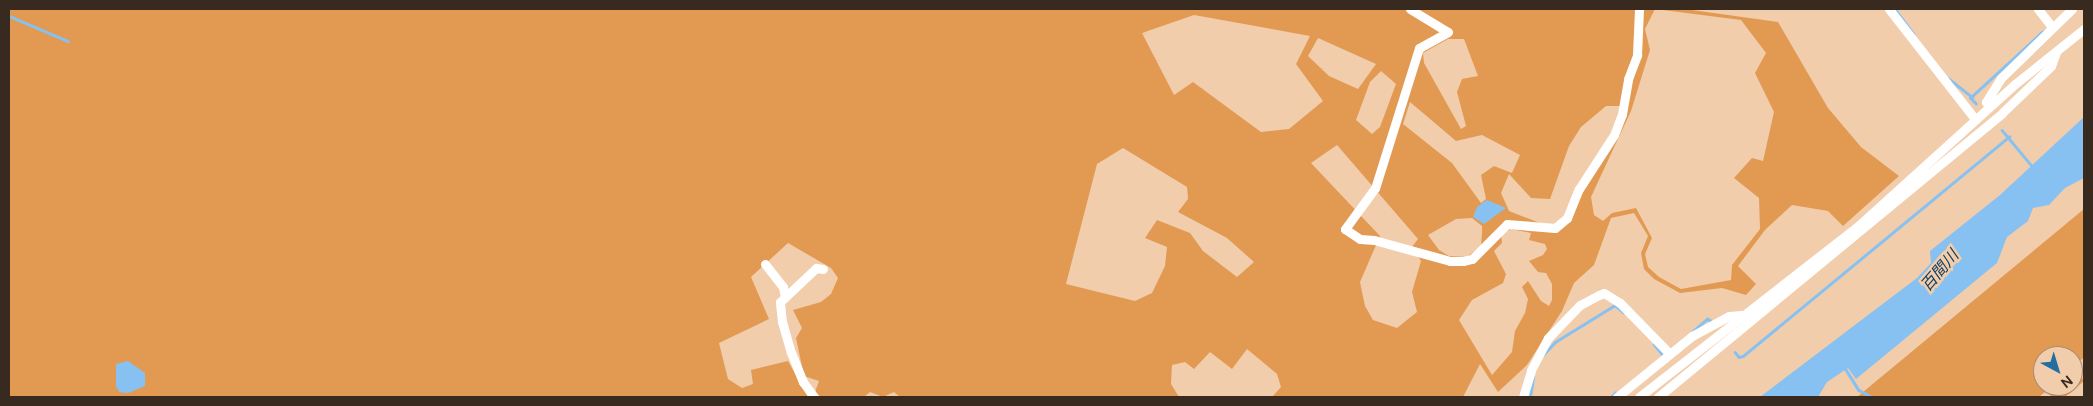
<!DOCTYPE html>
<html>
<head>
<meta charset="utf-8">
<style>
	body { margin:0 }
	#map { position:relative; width:2093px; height:406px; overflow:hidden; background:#f1cdac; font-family:"DM Sans","Noto Sans JP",sans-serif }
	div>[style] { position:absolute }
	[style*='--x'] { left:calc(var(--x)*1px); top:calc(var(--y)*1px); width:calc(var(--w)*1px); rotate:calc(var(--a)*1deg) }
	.green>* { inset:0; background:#e29a53 }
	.water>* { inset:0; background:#86c1f1 }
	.stream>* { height:2.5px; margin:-1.25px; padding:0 1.25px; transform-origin:1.25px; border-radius:1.25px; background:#86c1f1 }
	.minor>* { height:9px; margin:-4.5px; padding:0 4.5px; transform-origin:4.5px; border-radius:4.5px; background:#fff }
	span { translate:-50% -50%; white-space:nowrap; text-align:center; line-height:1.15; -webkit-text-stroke:5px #f1cdac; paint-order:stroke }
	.water-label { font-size:16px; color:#154161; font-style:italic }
	.frame { position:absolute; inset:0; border:10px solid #382a1e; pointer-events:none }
	.north { position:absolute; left:2033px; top:346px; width:50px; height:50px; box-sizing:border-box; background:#f1cdac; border:1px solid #a78c73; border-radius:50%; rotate:141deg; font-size:14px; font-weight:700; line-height:20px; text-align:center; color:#382a1e }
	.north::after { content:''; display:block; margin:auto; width:18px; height:22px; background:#246da1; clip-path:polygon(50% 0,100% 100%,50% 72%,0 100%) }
</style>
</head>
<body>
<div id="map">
	<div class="green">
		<i style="clip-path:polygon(evenodd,9px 9px,1655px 9px,1645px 29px,1650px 50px,1631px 111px,1591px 197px,1594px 215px,1603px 221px,1612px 213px,1636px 208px,1652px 238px,1645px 254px,1648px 267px,1659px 277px,1681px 289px,1731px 280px,1732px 265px,1760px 229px,1759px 198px,1734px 178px,1752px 158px,1763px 161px,1774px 112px,1755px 73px,1766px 53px,1741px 20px,1655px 9px,1685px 9px,1778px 22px,1828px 108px,1861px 147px,1899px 176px,1843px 226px,1828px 211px,1792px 205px,1765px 230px,1738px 266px,1756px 284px,1746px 295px,1722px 288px,1680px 293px,1654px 279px,1644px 269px,1641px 253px,1648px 236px,1634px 213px,1611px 218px,1594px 265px,1574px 283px,1562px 311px,1527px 365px,1498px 392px,1480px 364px,1463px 397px,1272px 397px,1281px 387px,1277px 374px,1247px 349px,1232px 369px,1210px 352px,1194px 369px,1185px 362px,1172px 365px,1171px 384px,1179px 397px,900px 397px,894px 392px,883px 397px,870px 392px,864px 397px,821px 397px,815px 392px,819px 381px,804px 376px,796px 338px,802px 328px,793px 310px,821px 302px,831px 294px,838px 278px,831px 268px,788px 243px,751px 277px,769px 319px,719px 343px,728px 379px,742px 388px,753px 384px,751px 370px,788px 361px,808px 397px,9px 397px,9px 9px,1194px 15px,1310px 36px,1296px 64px,1323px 101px,1289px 129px,1261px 132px,1193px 82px,1174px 95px,1142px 33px,1194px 15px,9px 9px,1318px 38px,1376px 64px,1358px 89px,1329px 76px,1308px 56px,1318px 38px,9px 9px,1448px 39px,1464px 39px,1478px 76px,1462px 79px,1457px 92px,1466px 126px,1461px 129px,1424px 63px,1423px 53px,1448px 39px,9px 9px,1381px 71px,1396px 84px,1380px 127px,1372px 134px,1356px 120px,1370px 82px,1381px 71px,9px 9px,1410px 102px,1456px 141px,1482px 135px,1520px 155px,1512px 173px,1494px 166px,1481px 175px,1486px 199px,1481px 203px,1452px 163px,1403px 124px,1410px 102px,9px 9px,1606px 106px,1620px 106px,1616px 123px,1563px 221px,1550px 227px,1509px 211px,1501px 193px,1509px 174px,1531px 198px,1550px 199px,1569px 146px,1581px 127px,1606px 106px,9px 9px,1337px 145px,1418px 239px,1412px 247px,1421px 261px,1412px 292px,1417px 312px,1397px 328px,1373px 320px,1365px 306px,1360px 282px,1380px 236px,1311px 163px,1337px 145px,9px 9px,1123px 148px,1187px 187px,1188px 199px,1178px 212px,1227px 238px,1254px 262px,1237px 277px,1203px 251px,1190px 233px,1157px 220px,1145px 238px,1167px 247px,1165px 266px,1152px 293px,1135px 301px,1066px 284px,1097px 164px,1123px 148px,9px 9px,1472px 218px,1482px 226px,1482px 234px,1481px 246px,1467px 257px,1449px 256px,1439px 250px,1428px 235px,1456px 219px,1472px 218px,9px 9px,1511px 229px,1531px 233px,1529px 240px,1545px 244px,1547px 249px,1543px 255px,1529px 261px,1538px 272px,1546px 273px,1552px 284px,1552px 300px,1549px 306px,1541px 301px,1528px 281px,1522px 287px,1528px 299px,1525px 313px,1515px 331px,1512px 352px,1492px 375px,1459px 320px,1472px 300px,1503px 283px,1506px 274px,1494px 251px,1502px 243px,1501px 233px,1511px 229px)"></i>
		<i style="clip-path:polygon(2084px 209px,2084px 357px,2073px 368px,2073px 356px,2043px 356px,2043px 386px,2052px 386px,2039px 397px,1857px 397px)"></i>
		<i style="clip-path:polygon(2078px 373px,2084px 381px,2065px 397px,2049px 397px,2062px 386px,2073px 386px,2073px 377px)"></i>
	</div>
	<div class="water">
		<i style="clip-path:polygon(2084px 117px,2084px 178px,2065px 188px,2049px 205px,2033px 208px,2028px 221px,2007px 237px,1997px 263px,1856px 379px,1848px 368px,1827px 382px,1818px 397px,1760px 397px,1917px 278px,1931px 263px,1930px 251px,2000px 195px)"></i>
		<i style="clip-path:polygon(1487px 200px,1506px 208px,1484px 224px,1473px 217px,1477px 207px)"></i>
		<i style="clip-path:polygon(128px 361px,145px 373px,145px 386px,128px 393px,119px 392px,116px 386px,116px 364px)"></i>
	</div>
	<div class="stream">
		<i style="--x:1895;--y:9;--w:31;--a:53"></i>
		<i style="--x:9;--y:16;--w:64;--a:23"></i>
		<i style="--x:1948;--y:78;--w:31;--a:38"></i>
		<i style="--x:1976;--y:104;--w:8;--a:-135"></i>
		<i style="--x:1970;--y:98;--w:98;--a:-42.5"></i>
		<i style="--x:2002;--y:130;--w:47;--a:50.2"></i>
		<i style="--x:1692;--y:332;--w:20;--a:-41"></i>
		<i style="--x:1707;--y:319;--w:3;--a:18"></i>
		<i style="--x:1654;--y:344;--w:14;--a:51"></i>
		<i style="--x:1735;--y:352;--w:6;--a:51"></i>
		<i style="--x:1739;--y:357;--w:4;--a:-14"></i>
		<i style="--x:1743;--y:356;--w:345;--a:-39.5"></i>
		<i style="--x:1542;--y:356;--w:19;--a:-47"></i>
		<i style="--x:1555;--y:342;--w:70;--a:-31.7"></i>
		<i style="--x:1615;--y:305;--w:11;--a:41"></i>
		<i style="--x:1845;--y:368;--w:26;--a:58"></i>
		<i style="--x:1859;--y:390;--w:15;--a:28"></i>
		<i style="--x:1530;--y:397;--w:20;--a:-81"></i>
		<i style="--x:1611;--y:397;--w:6;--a:-45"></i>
	</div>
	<div class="minor">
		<i style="--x:1410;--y:9;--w:44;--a:31.2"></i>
		<i style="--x:1448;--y:32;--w:33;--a:151"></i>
		<i style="--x:1419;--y:48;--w:147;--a:107.4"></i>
		<i style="--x:1375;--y:188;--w:51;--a:126.2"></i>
		<i style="--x:1345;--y:229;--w:18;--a:34"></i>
		<i style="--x:1360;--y:239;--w:14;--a:4"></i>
		<i style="--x:1374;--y:240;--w:79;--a:15.4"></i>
		<i style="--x:1450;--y:261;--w:13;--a:0"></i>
		<i style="--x:1463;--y:261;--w:9;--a:-13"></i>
		<i style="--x:1472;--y:259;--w:49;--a:-45"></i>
		<i style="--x:1507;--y:224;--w:48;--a:4.8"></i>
		<i style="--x:1555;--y:228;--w:16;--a:-40"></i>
		<i style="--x:1567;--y:218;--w:31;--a:-68"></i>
		<i style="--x:1579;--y:189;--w:64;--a:-57.1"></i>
		<i style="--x:1614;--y:135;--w:22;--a:-69"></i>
		<i style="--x:1622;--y:114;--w:36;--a:-80"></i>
		<i style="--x:1628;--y:79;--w:26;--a:-69"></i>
		<i style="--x:1637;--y:55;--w:46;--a:-87.5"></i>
		<i style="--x:1889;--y:9;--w:140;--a:52"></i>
		<i style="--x:2038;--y:9;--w:23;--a:52"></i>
		<i style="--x:1989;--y:107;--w:6;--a:-121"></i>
		<i style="--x:1986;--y:102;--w:28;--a:-58"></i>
		<i style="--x:2001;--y:78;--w:99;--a:-44.2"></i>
		<i style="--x:765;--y:264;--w:29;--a:52"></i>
		<i style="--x:783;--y:287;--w:10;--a:79"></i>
		<i style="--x:814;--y:397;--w:19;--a:-126"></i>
		<i style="--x:803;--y:382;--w:31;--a:-112"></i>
		<i style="--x:791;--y:353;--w:32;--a:-106"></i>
		<i style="--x:782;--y:322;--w:20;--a:-96"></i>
		<i style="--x:780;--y:302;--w:50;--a:-43.4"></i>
		<i style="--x:816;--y:268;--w:7;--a:8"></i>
		<i style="--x:1523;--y:397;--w:28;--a:-73"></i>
		<i style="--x:1531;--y:370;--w:36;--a:-62"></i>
		<i style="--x:1548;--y:338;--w:46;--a:-45.9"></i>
		<i style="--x:1580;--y:305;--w:21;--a:-28"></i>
		<i style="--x:1599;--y:295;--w:5;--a:-22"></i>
		<i style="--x:1604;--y:293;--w:19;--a:32"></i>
		<i style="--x:1620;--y:303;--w:71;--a:45.6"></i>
		<i style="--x:1617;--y:397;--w:97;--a:-39.1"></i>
		<i style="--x:1692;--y:336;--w:42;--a:-28.4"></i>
		<i style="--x:1729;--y:316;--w:12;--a:-5"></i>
		<i style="--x:1639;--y:397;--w:279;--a:-38"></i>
		<i style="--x:1859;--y:225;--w:210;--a:-42.1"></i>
		<i style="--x:2015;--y:84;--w:88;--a:-38.6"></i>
		<i style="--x:1658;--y:397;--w:446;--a:-39.5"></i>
		<i style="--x:2002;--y:113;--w:68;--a:-43.8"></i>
		<i style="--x:2051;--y:66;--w:15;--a:-70"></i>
	</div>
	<div class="water-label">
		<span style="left:1940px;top:271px;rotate:-49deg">百間川</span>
	</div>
	<div class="frame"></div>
	<div class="north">N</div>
</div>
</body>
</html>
